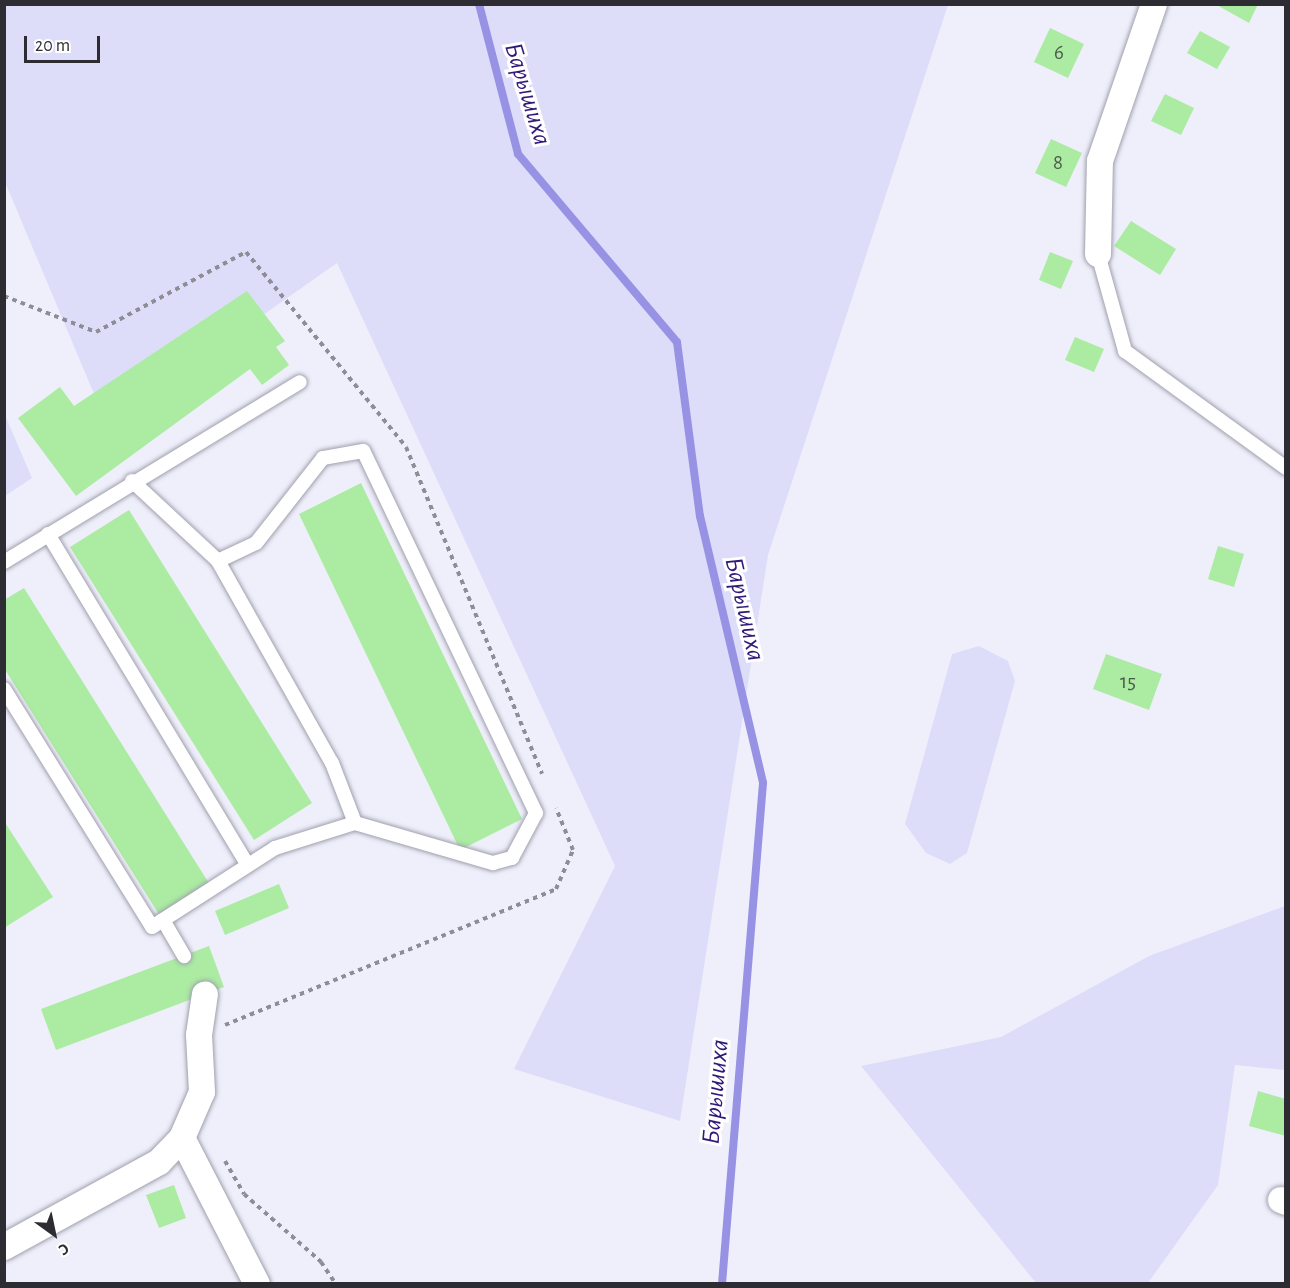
<!DOCTYPE html>
<html>
<head>
<meta charset="utf-8">
<style>
	body { margin:0 }
	#map { position:relative; width:1290px; height:1288px; overflow:hidden; background:#efeffc; font-family:"Alegreya Sans",sans-serif }
	div>[style] { position:absolute }
	[style*='--x'] { left:calc(var(--x)*1px); top:calc(var(--y)*1px); width:calc(var(--w)*1px); rotate:calc(var(--a)*1deg) }
	.green>* { inset:0; background:#ddddfa }
	.stream>* { height:8px; margin:-4px; padding:0 4px; transform-origin:4px; border-radius:4px; background:#9792e4 }
	.building>* { inset:0; background:#abeba2 }
	.path>* { height:4px; margin-top:-2px; transform-origin:0; background:repeating-linear-gradient(90deg,#8d8d96 0 4.5px,transparent 0 9px) }
	.roads { filter:drop-shadow(0 0 2px #a0a0ad) drop-shadow(0 0 2px #a0a0ad) }
	.lane>* { height:14px; margin:-7px; padding:0 7px; transform-origin:7px; border-radius:7px; background:#fff }
	.street>* { height:26px; margin:-13px; padding:0 13px; transform-origin:13px; border-radius:13px; background:#fff }
	span { translate:-50% -50%; white-space:nowrap; text-align:center; line-height:1.15; -webkit-text-stroke:6px #fff; paint-order:stroke }
	.number-label { font-size:21px; color:#4c5c4e }
	.number-label span { -webkit-text-stroke-width:0 }
	.water-label { font-size:26px; color:#311978; font-style:italic }
	.frame { position:absolute; inset:0; border:6px solid #2c2c32; pointer-events:none }
	.north { position:absolute; left:24px; top:1204px; width:60px; height:60px; -webkit-text-stroke:4px #fff; paint-order:stroke; rotate:147deg; font-size:16px; font-weight:700; line-height:24px; text-align:center; color:#2c2c32 }
	.north::after { content:''; display:block; margin:auto; width:21px; height:27px; background:#2c2c32; clip-path:polygon(50% 0,100% 100%,50% 72%,0 100%) }
	.scale { position:absolute; left:24px; top:36px; width:76px; height:27px; box-sizing:border-box; border:3px solid #2c2c32; border-top:0; padding-left:8px; font-size:18px; line-height:21px; white-space:nowrap; color:#2c2c32; -webkit-text-stroke:4px #fff; paint-order:stroke }
</style>
</head>
<body>
<div id="map">
	<div class="green">
		<i style="clip-path:polygon(4px 5px,948px 5px,768px 555px,680px 1121px,514px 1069px,615px 866px,337px 263px,107px 425px,5px 182px)"></i>
		<i style="clip-path:polygon(5px 415px,32px 478px,5px 496px,4px 496px)"></i>
		<i style="clip-path:polygon(979px 646px,1008px 661px,1015px 681px,967px 853px,950px 864px,926px 853px,905px 824px,952px 654px)"></i>
		<i style="clip-path:polygon(1285px 906px,1285px 1070px,1235px 1065px,1218px 1185px,1148px 1283px,1036px 1283px,861px 1066px,1001px 1037px,1149px 956px)"></i>
	</div>
	<div class="stream">
		<i style="--x:479;--y:4;--w:155;--a:75.4"></i>
		<i style="--x:518;--y:154;--w:246;--a:49.8"></i>
		<i style="--x:677;--y:342;--w:176;--a:82.5"></i>
		<i style="--x:700;--y:516;--w:274;--a:76.7"></i>
		<i style="--x:763;--y:783;--w:503;--a:94.68"></i>
	</div>
	<div class="building">
		<i style="clip-path:polygon(1215px 4px,1258px 4px,1249px 23px)"></i>
		<i style="clip-path:polygon(1050px 28px,1084px 44px,1068px 78px,1034px 62px)"></i>
		<i style="clip-path:polygon(1200px 31px,1230px 47px,1217px 69px,1187px 53px)"></i>
		<i style="clip-path:polygon(1165px 94px,1194px 108px,1181px 135px,1151px 121px)"></i>
		<i style="clip-path:polygon(1051px 139px,1082px 153px,1066px 187px,1035px 173px)"></i>
		<i style="clip-path:polygon(1131px 221px,1176px 249px,1160px 275px,1114px 246px)"></i>
		<i style="clip-path:polygon(1050px 252px,1073px 261px,1061px 289px,1039px 280px)"></i>
		<i style="clip-path:polygon(247px 291px,285px 341px,276px 347px,289px 365px,262px 385px,250px 369px,76px 496px,18px 418px,60px 387px,74px 406px)"></i>
		<i style="clip-path:polygon(1075px 337px,1104px 349px,1094px 372px,1065px 360px)"></i>
		<i style="clip-path:polygon(361px 483px,522px 819px,460px 850px,299px 514px)"></i>
		<i style="clip-path:polygon(129px 510px,312px 803px,254px 840px,70px 547px)"></i>
		<i style="clip-path:polygon(1218px 546px,1244px 554px,1234px 587px,1208px 579px)"></i>
		<i style="clip-path:polygon(24px 588px,210px 885px,160px 916px,4px 668px,4px 600px)"></i>
		<i style="clip-path:polygon(1106px 654px,1162px 674px,1149px 710px,1093px 689px)"></i>
		<i style="clip-path:polygon(4px 821px,53px 897px,4px 928px)"></i>
		<i style="clip-path:polygon(279px 884px,289px 908px,225px 935px,215px 911px)"></i>
		<i style="clip-path:polygon(209px 946px,224px 987px,56px 1050px,41px 1009px)"></i>
		<i style="clip-path:polygon(1258px 1091px,1286px 1099px,1286px 1136px,1249px 1126px)"></i>
		<i style="clip-path:polygon(174px 1185px,186px 1218px,159px 1228px,146px 1195px)"></i>
	</div>
	<div class="path">
		<i style="--x:4;--y:296;--w:99;--a:21.4"></i>
		<i style="--x:96;--y:332;--w:170;--a:-28.1"></i>
		<i style="--x:246;--y:252;--w:252;--a:50.6"></i>
		<i style="--x:406;--y:447;--w:354;--a:67.4"></i>
		<i style="--x:225;--y:1025;--w:358;--a:-22.3"></i>
		<i style="--x:556;--y:889;--w:43;--a:-66.4"></i>
		<i style="--x:573;--y:850;--w:45;--a:-112"></i>
		<i style="--x:225;--y:1161;--w:38;--a:60"></i>
		<i style="--x:244;--y:1194;--w:103;--a:41.4"></i>
		<i style="--x:321;--y:1262;--w:27;--a:56"></i>
	</div>
	<div class="roads">
		<div class="lane">
			<i style="--x:1098;--y:254;--w:101;--a:74.4"></i>
			<i style="--x:1125;--y:351;--w:199;--a:36"></i>
			<i style="--x:132;--y:481;--w:117;--a:42.9"></i>
			<i style="--x:218;--y:561;--w:232;--a:60.6"></i>
			<i style="--x:332;--y:763;--w:64;--a:69"></i>
			<i style="--x:48;--y:534;--w:383;--a:58.9"></i>
			<i style="--x:4;--y:562;--w:346;--a:-31.3"></i>
			<i style="--x:4;--y:689;--w:280;--a:58.1"></i>
			<i style="--x:152;--y:927;--w:146;--a:-32.7"></i>
			<i style="--x:275;--y:848;--w:84;--a:-17.4"></i>
			<i style="--x:355;--y:823;--w:144;--a:16.2"></i>
			<i style="--x:493;--y:863;--w:20;--a:-15"></i>
			<i style="--x:512;--y:858;--w:51;--a:-61.9"></i>
			<i style="--x:536;--y:813;--w:401;--a:-115.5"></i>
			<i style="--x:363;--y:451;--w:41;--a:170.1"></i>
			<i style="--x:323;--y:458;--w:108;--a:128.2"></i>
			<i style="--x:256;--y:543;--w:42;--a:154.7"></i>
			<i style="--x:163;--y:920;--w:42;--a:59.7"></i>
		</div>
		<div class="street">
			<i style="--x:1098;--y:254;--w:93;--a:-88.8"></i>
			<i style="--x:1100;--y:161;--w:166;--a:-71"></i>
			<i style="--x:182;--y:1138;--w:164;--a:62.8"></i>
			<i style="--x:1281;--y:1200;--w:5;--a:22"></i>
			<i style="--x:4;--y:1247;--w:177;--a:-28.7"></i>
			<i style="--x:159;--y:1162;--w:33;--a:-46"></i>
			<i style="--x:182;--y:1138;--w:50;--a:-66.5"></i>
			<i style="--x:202;--y:1092;--w:57;--a:-93"></i>
			<i style="--x:199;--y:1035;--w:41;--a:-81.7"></i>
		</div>
	</div>
	<div class="number-label">
		<span style="left:1059px;top:53px">6</span>
		<span style="left:1058px;top:163px">8</span>
		<span style="left:1128px;top:682px">15</span>
	</div>
	<div class="water-label">
		<span style="left:527px;top:94px;rotate:73deg">Барышиха</span>
		<span style="left:744px;top:609px;rotate:77deg">Барышиха</span>
		<span style="left:716px;top:1092px;rotate:-85deg">Барышиха</span>
	</div>
	<div class="frame"></div>
	<div class="north">С</div>
	<div class="scale">20 m</div>
</div>
</body>
</html>
